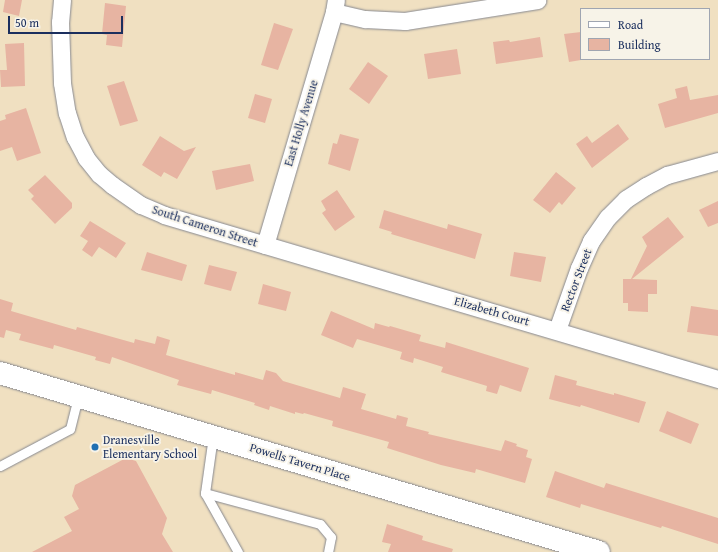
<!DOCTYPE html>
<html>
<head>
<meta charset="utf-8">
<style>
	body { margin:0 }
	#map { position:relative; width:718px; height:552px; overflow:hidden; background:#f0e0c1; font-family:"Gentium Book Plus",serif }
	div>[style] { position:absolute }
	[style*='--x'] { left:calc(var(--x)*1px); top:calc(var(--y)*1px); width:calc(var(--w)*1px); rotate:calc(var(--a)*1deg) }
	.building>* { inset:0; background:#e7b4a2 }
	.roads { filter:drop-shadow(0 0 1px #868890) drop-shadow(0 0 1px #868890) }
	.service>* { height:9px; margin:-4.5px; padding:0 4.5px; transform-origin:4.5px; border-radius:4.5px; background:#fff }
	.minor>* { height:17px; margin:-8.5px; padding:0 8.5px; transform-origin:8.5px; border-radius:8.5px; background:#fff }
	.tertiary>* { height:22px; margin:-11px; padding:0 11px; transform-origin:11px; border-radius:11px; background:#fff }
	.dots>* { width:11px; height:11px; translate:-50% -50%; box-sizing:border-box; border:2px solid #f7f3e8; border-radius:50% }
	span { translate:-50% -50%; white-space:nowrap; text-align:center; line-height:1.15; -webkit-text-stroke:3.5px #f7f3e8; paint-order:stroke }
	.street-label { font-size:12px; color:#1b2f5e }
	.poi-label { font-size:12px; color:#1b2f5e }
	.left { translate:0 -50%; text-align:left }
	.legend { position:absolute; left:580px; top:8px; width:130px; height:52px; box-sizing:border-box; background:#f7f3e8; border:1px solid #9fa5b1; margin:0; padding:5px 7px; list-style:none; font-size:12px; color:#1b2f5e }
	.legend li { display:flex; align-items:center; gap:8px; height:20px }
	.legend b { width:20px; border:1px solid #9fa5b1 }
	.scale { position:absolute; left:8px; top:16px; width:115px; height:18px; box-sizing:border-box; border:2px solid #1b2f5e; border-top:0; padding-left:5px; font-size:12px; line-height:14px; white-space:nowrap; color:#1b2f5e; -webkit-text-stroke:3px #f7f3e8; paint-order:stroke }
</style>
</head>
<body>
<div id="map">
	<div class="building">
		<i style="clip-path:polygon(5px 0,22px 0,19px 16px,3px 12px)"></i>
		<i style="clip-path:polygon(105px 3px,126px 6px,122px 47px,106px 45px,107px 35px,102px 34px)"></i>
		<i style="clip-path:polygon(274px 23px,293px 29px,278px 70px,261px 65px)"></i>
		<i style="clip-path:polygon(581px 32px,581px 60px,569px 62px,564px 34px)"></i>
		<i style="clip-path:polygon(540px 37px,543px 57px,496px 64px,493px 42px,509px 40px,510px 42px)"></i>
		<i style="clip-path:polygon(24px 43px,25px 86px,1px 87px,0 70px,7px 70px,5px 44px)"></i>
		<i style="clip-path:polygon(457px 49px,461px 74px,428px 79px,424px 54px)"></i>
		<i style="clip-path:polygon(368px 62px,388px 76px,369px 104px,349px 89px)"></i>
		<i style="clip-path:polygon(124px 81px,138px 121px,120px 126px,107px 86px)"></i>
		<i style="clip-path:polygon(687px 86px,690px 100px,718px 95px,718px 113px,665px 128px,658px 104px,677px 98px,675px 89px)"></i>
		<i style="clip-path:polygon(255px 94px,272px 99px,265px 123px,248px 118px)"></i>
		<i style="clip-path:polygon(26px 108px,41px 153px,17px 161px,12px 147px,0 151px,0 121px,6px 119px,5px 115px)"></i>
		<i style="clip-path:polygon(618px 124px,629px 139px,592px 168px,576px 144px,587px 136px,592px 143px)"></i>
		<i style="clip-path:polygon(340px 134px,359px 139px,350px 171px,328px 164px,333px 143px,337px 144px)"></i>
		<i style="clip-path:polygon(160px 136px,184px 151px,196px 147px,177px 179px,164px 172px,161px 177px,142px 165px)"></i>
		<i style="clip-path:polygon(250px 164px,254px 181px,216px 190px,212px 171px)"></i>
		<i style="clip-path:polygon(556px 172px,576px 188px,562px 205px,559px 202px,550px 213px,533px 200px)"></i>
		<i style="clip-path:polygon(45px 175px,72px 203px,72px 208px,55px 224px,31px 199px,34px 196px,28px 190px)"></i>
		<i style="clip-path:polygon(337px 190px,355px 217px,335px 231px,322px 213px,326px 210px,321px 201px)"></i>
		<i style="clip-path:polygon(718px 201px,718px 223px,708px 227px,699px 210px)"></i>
		<i style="clip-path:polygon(384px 210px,447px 229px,448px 224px,482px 234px,475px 259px,391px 234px,392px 232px,379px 228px)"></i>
		<i style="clip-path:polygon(668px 217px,684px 237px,632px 279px,657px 280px,657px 294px,648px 294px,648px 312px,628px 311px,628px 303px,623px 303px,623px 279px,631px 279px,647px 246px,642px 237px)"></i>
		<i style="clip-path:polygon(90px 221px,126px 243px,116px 258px,99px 247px,92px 257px,82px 250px,88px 241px,80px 236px)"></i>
		<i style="clip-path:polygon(147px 252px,187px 265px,182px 281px,141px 270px)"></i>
		<i style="clip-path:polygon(514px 252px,546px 257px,541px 282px,510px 276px)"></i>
		<i style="clip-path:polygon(209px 265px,237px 272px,231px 291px,204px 284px)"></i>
		<i style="clip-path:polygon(263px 284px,291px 292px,286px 311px,258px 304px)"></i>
		<i style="clip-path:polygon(0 299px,13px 303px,11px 311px,76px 330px,77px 327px,134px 343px,135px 339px,155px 344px,157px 336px,170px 340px,166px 355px,235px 375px,235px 372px,263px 380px,266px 370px,276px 373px,283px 381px,340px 398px,343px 387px,366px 394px,361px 409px,396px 419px,397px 415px,408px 418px,406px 426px,429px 432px,428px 434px,501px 451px,505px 440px,517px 444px,516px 446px,528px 450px,526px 457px,532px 459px,525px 483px,476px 469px,475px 473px,441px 465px,387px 448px,389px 442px,332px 426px,333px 421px,304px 413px,303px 414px,295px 412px,295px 414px,270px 406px,269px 410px,254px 405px,255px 403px,212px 390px,211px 394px,177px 385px,179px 380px,112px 357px,110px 364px,95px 360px,96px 357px,54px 345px,53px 349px,19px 340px,21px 334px,6px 330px,4px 338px,0 337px)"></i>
		<i style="clip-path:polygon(691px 306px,718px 310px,718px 336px,687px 332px)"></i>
		<i style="clip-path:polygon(331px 311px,374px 329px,375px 323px,389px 327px,390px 326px,421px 335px,419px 341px,445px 348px,446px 342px,529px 368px,521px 392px,500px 385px,497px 394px,486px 391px,487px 386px,441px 372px,443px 367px,414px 358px,413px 363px,400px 359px,402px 352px,357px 339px,353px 348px,321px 335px)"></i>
		<i style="clip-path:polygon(555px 375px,577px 381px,576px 385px,614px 395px,614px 393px,646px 402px,639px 423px,581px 405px,580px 407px,549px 399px)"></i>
		<i style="clip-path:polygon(667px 411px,699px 424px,691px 444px,659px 431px)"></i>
		<i style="clip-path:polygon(126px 458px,136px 461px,167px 518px,162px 534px,173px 552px,32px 552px,72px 531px,64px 517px,79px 509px,72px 496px,75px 485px)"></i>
		<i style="clip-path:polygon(555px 471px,604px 488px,606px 483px,718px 518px,718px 544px,662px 526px,661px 528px,581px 504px,580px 508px,546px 497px)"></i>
		<i style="clip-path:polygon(387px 524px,423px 536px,422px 540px,453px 549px,452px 552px,388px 552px,391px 544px,382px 542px)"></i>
	</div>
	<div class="roads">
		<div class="service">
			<i style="--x:213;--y:436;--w:58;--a:98"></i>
			<i style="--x:205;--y:493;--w:68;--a:60.8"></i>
			<i style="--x:0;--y:466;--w:79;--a:-27.9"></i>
			<i style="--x:70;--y:429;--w:34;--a:-76"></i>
			<i style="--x:205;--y:493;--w:119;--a:15.1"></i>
			<i style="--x:320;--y:524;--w:17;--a:50"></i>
			<i style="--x:331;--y:537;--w:15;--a:101"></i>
		</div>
		<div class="minor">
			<i style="--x:62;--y:0;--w:22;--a:95"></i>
			<i style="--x:60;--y:22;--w:61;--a:88.1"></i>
			<i style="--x:62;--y:83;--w:30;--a:81"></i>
			<i style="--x:67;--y:113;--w:25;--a:72"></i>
			<i style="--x:75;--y:137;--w:24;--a:62"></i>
			<i style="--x:86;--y:158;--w:21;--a:51"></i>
			<i style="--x:99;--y:174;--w:17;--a:40"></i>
			<i style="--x:112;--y:185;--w:35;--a:35"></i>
			<i style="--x:141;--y:205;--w:25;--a:23"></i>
			<i style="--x:164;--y:215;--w:578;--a:16.49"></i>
			<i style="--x:334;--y:12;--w:32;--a:13"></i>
			<i style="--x:365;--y:19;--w:40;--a:2.9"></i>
			<i style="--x:405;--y:21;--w:134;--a:-9"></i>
			<i style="--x:265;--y:245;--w:243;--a:-73.5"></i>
			<i style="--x:334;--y:12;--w:12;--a:-81"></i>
			<i style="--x:557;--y:330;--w:66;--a:-70.5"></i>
			<i style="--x:579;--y:268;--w:30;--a:-66"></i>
			<i style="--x:591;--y:241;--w:29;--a:-55"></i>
			<i style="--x:608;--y:217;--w:25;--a:-45"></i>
			<i style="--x:626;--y:199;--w:24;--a:-33"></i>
			<i style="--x:646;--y:186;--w:24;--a:-28"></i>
			<i style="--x:667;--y:175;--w:53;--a:-15.4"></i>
		</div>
		<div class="tertiary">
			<i style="--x:0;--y:373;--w:625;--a:16.64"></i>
		</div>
	</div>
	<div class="dots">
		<i style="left:95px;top:447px;background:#1f6fb2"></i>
	</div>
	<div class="street-label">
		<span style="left:301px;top:123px;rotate:-73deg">East Holly Avenue</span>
		<span style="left:205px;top:226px;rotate:18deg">South Cameron Street</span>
		<span style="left:576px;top:280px;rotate:-69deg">Rector Street</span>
		<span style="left:492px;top:311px;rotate:16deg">Elizabeth Court</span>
		<span style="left:300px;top:462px;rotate:17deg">Powells Tavern Place</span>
	</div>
	<div class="poi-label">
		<span class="left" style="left:103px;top:447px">Dranesville<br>Elementary School</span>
	</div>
	<ul class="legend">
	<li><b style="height:5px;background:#fff"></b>Road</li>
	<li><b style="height:11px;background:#e7b4a2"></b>Building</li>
	</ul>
	<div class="scale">50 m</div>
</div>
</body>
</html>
